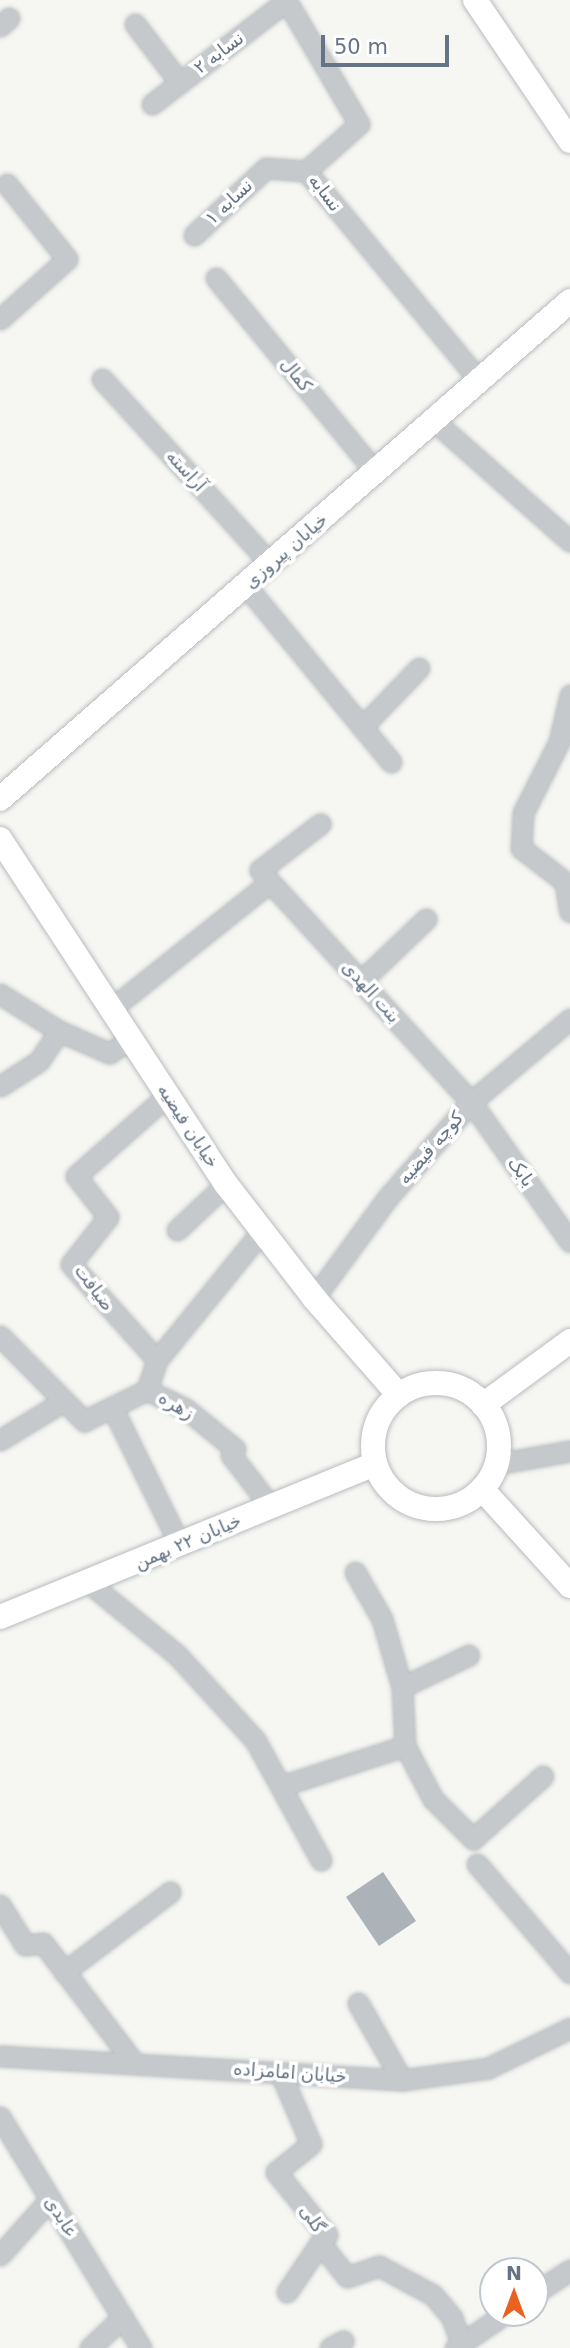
<!DOCTYPE html>
<html>
<head>
<meta charset="utf-8">
<style>
	body { margin:0 }
	#map { position:relative; width:570px; height:2348px; overflow:hidden; background:#f6f6f2; font-family:"DejaVu Sans",Cairo,sans-serif }
	div>[style] { position:absolute }
	[style*='--x'] { left:calc(var(--x)*1px); top:calc(var(--y)*1px); width:calc(var(--w)*1px); rotate:calc(var(--a)*1deg) }
	.building>* { inset:0; background:#abb3b9 }
	.roads { filter:drop-shadow(0 0 2px #b8bcc0) drop-shadow(0 0 2px #b8bcc0) }
	.minor>* { height:19px; margin:-9.5px; padding:0 9.5px; transform-origin:9.5px; border-radius:9.5px; background:#c6c9cc }
	.major>* { height:24px; margin:-12px; padding:0 12px; transform-origin:12px; border-radius:12px; background:#fff }
	.major>.ring { margin:-12px; padding:0; box-sizing:content-box; background:none; border:24px solid #fff; border-radius:50% }
	span { translate:-50% -50%; white-space:nowrap; text-align:center; line-height:1.15; -webkit-text-stroke:7px #fff; paint-order:stroke }
	.street-label { font-size:18px; color:#647385 }
	.north { position:absolute; left:479px; top:2257px; width:70px; height:70px; box-sizing:border-box; background:#fff; border:2px solid #c1c7ce; border-radius:50%; rotate:0deg; font-size:19px; font-weight:700; line-height:28px; text-align:center; color:#647385 }
	.north::after { content:''; display:block; margin:auto; width:24px; height:32px; background:#ea621f; clip-path:polygon(50% 0,100% 100%,50% 72%,0 100%) }
	.scale { position:absolute; left:321px; top:35px; width:128px; height:32px; box-sizing:border-box; border:4px solid #647385; border-top:0; padding-left:9px; font-size:21px; line-height:24px; white-space:nowrap; color:#647385; -webkit-text-stroke:5px #fff; paint-order:stroke }
</style>
</head>
<body>
<div id="map">
	<div class="building">
		<i style="clip-path:polygon(383px 1872px,416px 1921px,379px 1946px,346px 1897px)"></i>
	</div>
	<div class="roads">
		<div class="minor">
			<i style="--x:286;--y:0;--w:144;--a:59.5"></i>
			<i style="--x:359;--y:124;--w:71;--a:138.4"></i>
			<i style="--x:306;--y:171;--w:270;--a:50.4"></i>
			<i style="--x:135;--y:24;--w:74;--a:52.7"></i>
			<i style="--x:0;--y:26;--w:12;--a:-42"></i>
			<i style="--x:152;--y:104;--w:169;--a:-37.5"></i>
			<i style="--x:194;--y:235;--w:98;--a:-42.9"></i>
			<i style="--x:266;--y:168;--w:40;--a:4.3"></i>
			<i style="--x:216;--y:278;--w:252;--a:50.6"></i>
			<i style="--x:0;--y:319;--w:90;--a:-41.8"></i>
			<i style="--x:67;--y:259;--w:96;--a:-128.7"></i>
			<i style="--x:102;--y:379;--w:251;--a:47.6"></i>
			<i style="--x:433;--y:420;--w:183;--a:41.5"></i>
			<i style="--x:246;--y:586;--w:228;--a:50.5"></i>
			<i style="--x:570;--y:695;--w:48;--a:103.2"></i>
			<i style="--x:559;--y:742;--w:80;--a:116.9"></i>
			<i style="--x:523;--y:813;--w:35;--a:93"></i>
			<i style="--x:521;--y:848;--w:56;--a:37.7"></i>
			<i style="--x:565;--y:882;--w:30;--a:81"></i>
			<i style="--x:362;--y:727;--w:82;--a:-46"></i>
			<i style="--x:270;--y:882;--w:298;--a:47.6"></i>
			<i style="--x:471;--y:1102;--w:171;--a:54.7"></i>
			<i style="--x:361;--y:981;--w:90;--a:-43.6"></i>
			<i style="--x:0;--y:994;--w:70;--a:32.1"></i>
			<i style="--x:59;--y:1031;--w:55;--a:23.7"></i>
			<i style="--x:109;--y:1053;--w:26;--a:-32"></i>
			<i style="--x:111;--y:1009;--w:203;--a:-38.6"></i>
			<i style="--x:270;--y:882;--w:16;--a:-130"></i>
			<i style="--x:260;--y:870;--w:76;--a:-37.5"></i>
			<i style="--x:0;--y:1086;--w:46;--a:-32.7"></i>
			<i style="--x:39;--y:1061;--w:36;--a:-56"></i>
			<i style="--x:177;--y:1230;--w:67;--a:-43.2"></i>
			<i style="--x:314;--y:1298;--w:127;--a:-53.7"></i>
			<i style="--x:389;--y:1196;--w:125;--a:-48.9"></i>
			<i style="--x:471;--y:1102;--w:129;--a:-40"></i>
			<i style="--x:0;--y:1336;--w:120;--a:45.3"></i>
			<i style="--x:84;--y:1421;--w:70;--a:-26.2"></i>
			<i style="--x:157;--y:1360;--w:129;--a:-131.9"></i>
			<i style="--x:71;--y:1264;--w:60;--a:-51.8"></i>
			<i style="--x:108;--y:1217;--w:52;--a:-128"></i>
			<i style="--x:76;--y:1176;--w:123;--a:-41.4"></i>
			<i style="--x:147;--y:1390;--w:32;--a:-72"></i>
			<i style="--x:157;--y:1360;--w:165;--a:-50.9"></i>
			<i style="--x:147;--y:1390;--w:43;--a:26"></i>
			<i style="--x:186;--y:1409;--w:63;--a:39.2"></i>
			<i style="--x:235;--y:1449;--w:7;--a:124"></i>
			<i style="--x:231;--y:1455;--w:66;--a:52.4"></i>
			<i style="--x:112;--y:1407;--w:154;--a:63.8"></i>
			<i style="--x:0;--y:1440;--w:73;--a:-31.5"></i>
			<i style="--x:496;--y:1464;--w:75;--a:-10"></i>
			<i style="--x:89;--y:1583;--w:114;--a:39.3"></i>
			<i style="--x:177;--y:1655;--w:115;--a:47.5"></i>
			<i style="--x:255;--y:1740;--w:137;--a:61.2"></i>
			<i style="--x:402;--y:1687;--w:74;--a:-25.5"></i>
			<i style="--x:405;--y:1746;--w:60;--a:62.2"></i>
			<i style="--x:433;--y:1799;--w:57;--a:45"></i>
			<i style="--x:473;--y:1839;--w:94;--a:-42"></i>
			<i style="--x:281;--y:1786;--w:130;--a:-17.9"></i>
			<i style="--x:405;--y:1746;--w:59;--a:-92.9"></i>
			<i style="--x:402;--y:1687;--w:71;--a:-106.4"></i>
			<i style="--x:382;--y:1619;--w:54;--a:-119.9"></i>
			<i style="--x:477;--y:1864;--w:143;--a:49.5"></i>
			<i style="--x:0;--y:1905;--w:47;--a:58"></i>
			<i style="--x:25;--y:1945;--w:18;--a:-6"></i>
			<i style="--x:43;--y:1943;--w:151;--a:52.8"></i>
			<i style="--x:64;--y:1972;--w:133;--a:-37"></i>
			<i style="--x:358;--y:2003;--w:89;--a:60.3"></i>
			<i style="--x:0;--y:2056;--w:403;--a:3.4"></i>
			<i style="--x:402;--y:2080;--w:87;--a:-7.9"></i>
			<i style="--x:488;--y:2068;--w:91;--a:-26"></i>
			<i style="--x:280;--y:2072;--w:78;--a:66.7"></i>
			<i style="--x:311;--y:2144;--w:45;--a:141.3"></i>
			<i style="--x:276;--y:2172;--w:81;--a:51"></i>
			<i style="--x:327;--y:2235;--w:11;--a:131"></i>
			<i style="--x:320;--y:2243;--w:43;--a:51.5"></i>
			<i style="--x:347;--y:2277;--w:34;--a:-19"></i>
			<i style="--x:379;--y:2266;--w:61;--a:28.2"></i>
			<i style="--x:433;--y:2295;--w:30;--a:50"></i>
			<i style="--x:452;--y:2318;--w:32;--a:70"></i>
			<i style="--x:0;--y:2117;--w:271;--a:58.6"></i>
			<i style="--x:0;--y:2255;--w:75;--a:-48.2"></i>
			<i style="--x:287;--y:2292;--w:59;--a:-56"></i>
			<i style="--x:535;--y:2293;--w:42;--a:-33.3"></i>
			<i style="--x:90;--y:2348;--w:45;--a:-43.2"></i>
			<i style="--x:330;--y:2348;--w:15;--a:-28"></i>
			<i style="--x:455;--y:2348;--w:62;--a:-34.5"></i>
		</div>
		<div class="major">
			<i style="--x:475;--y:0;--w:170;--a:56"></i>
			<i style="--x:0;--y:799;--w:757;--a:-41.14"></i>
			<i style="--x:0;--y:839;--w:412;--a:56.8"></i>
			<i style="--x:226;--y:1184;--w:144;--a:52.3"></i>
			<i style="--x:314;--y:1298;--w:129;--a:48.8"></i>
			<i class="ring" style="left:373px;top:1383px;width:102px;height:102px"></i>
			<i style="--x:483;--y:1405;--w:108;--a:-36.3"></i>
			<i style="--x:482;--y:1489;--w:131;--a:47.8"></i>
			<i style="--x:0;--y:1617;--w:405;--a:-22.2"></i>
		</div>
	</div>
	<div class="street-label">
		<span style="left:219px;top:53px;rotate:-37deg">نسابه ۲</span>
		<span style="left:325px;top:193px;rotate:53deg">نسابه</span>
		<span style="left:229px;top:202px;rotate:-43deg">نسابه ۱</span>
		<span style="left:296px;top:375px;rotate:51deg">کمال</span>
		<span style="left:186px;top:471px;rotate:48deg">آراسته</span>
		<span style="left:286px;top:551px;rotate:-41deg">خیابان پیروزی</span>
		<span style="left:371px;top:992px;rotate:48deg">بنت الهدی</span>
		<span style="left:188px;top:1126px;rotate:57deg">خیابان فیضیه</span>
		<span style="left:431px;top:1148px;rotate:-49deg">کوچه فیضیه</span>
		<span style="left:521px;top:1172px;rotate:55deg">بابک</span>
		<span style="left:94px;top:1288px;rotate:53deg">ضیافت</span>
		<span style="left:176px;top:1406px;rotate:31deg">زهره</span>
		<span style="left:188px;top:1542px;rotate:-23deg">خیابان ۲۲ بهمن</span>
		<span style="left:290px;top:2073px;rotate:4deg">خیابان امامزاده</span>
		<span style="left:61px;top:2217px;rotate:58deg">عابدی</span>
		<span style="left:312px;top:2219px;rotate:56deg">گلی</span>
	</div>
	<div class="north">N</div>
	<div class="scale">50 m</div>
</div>
</body>
</html>
